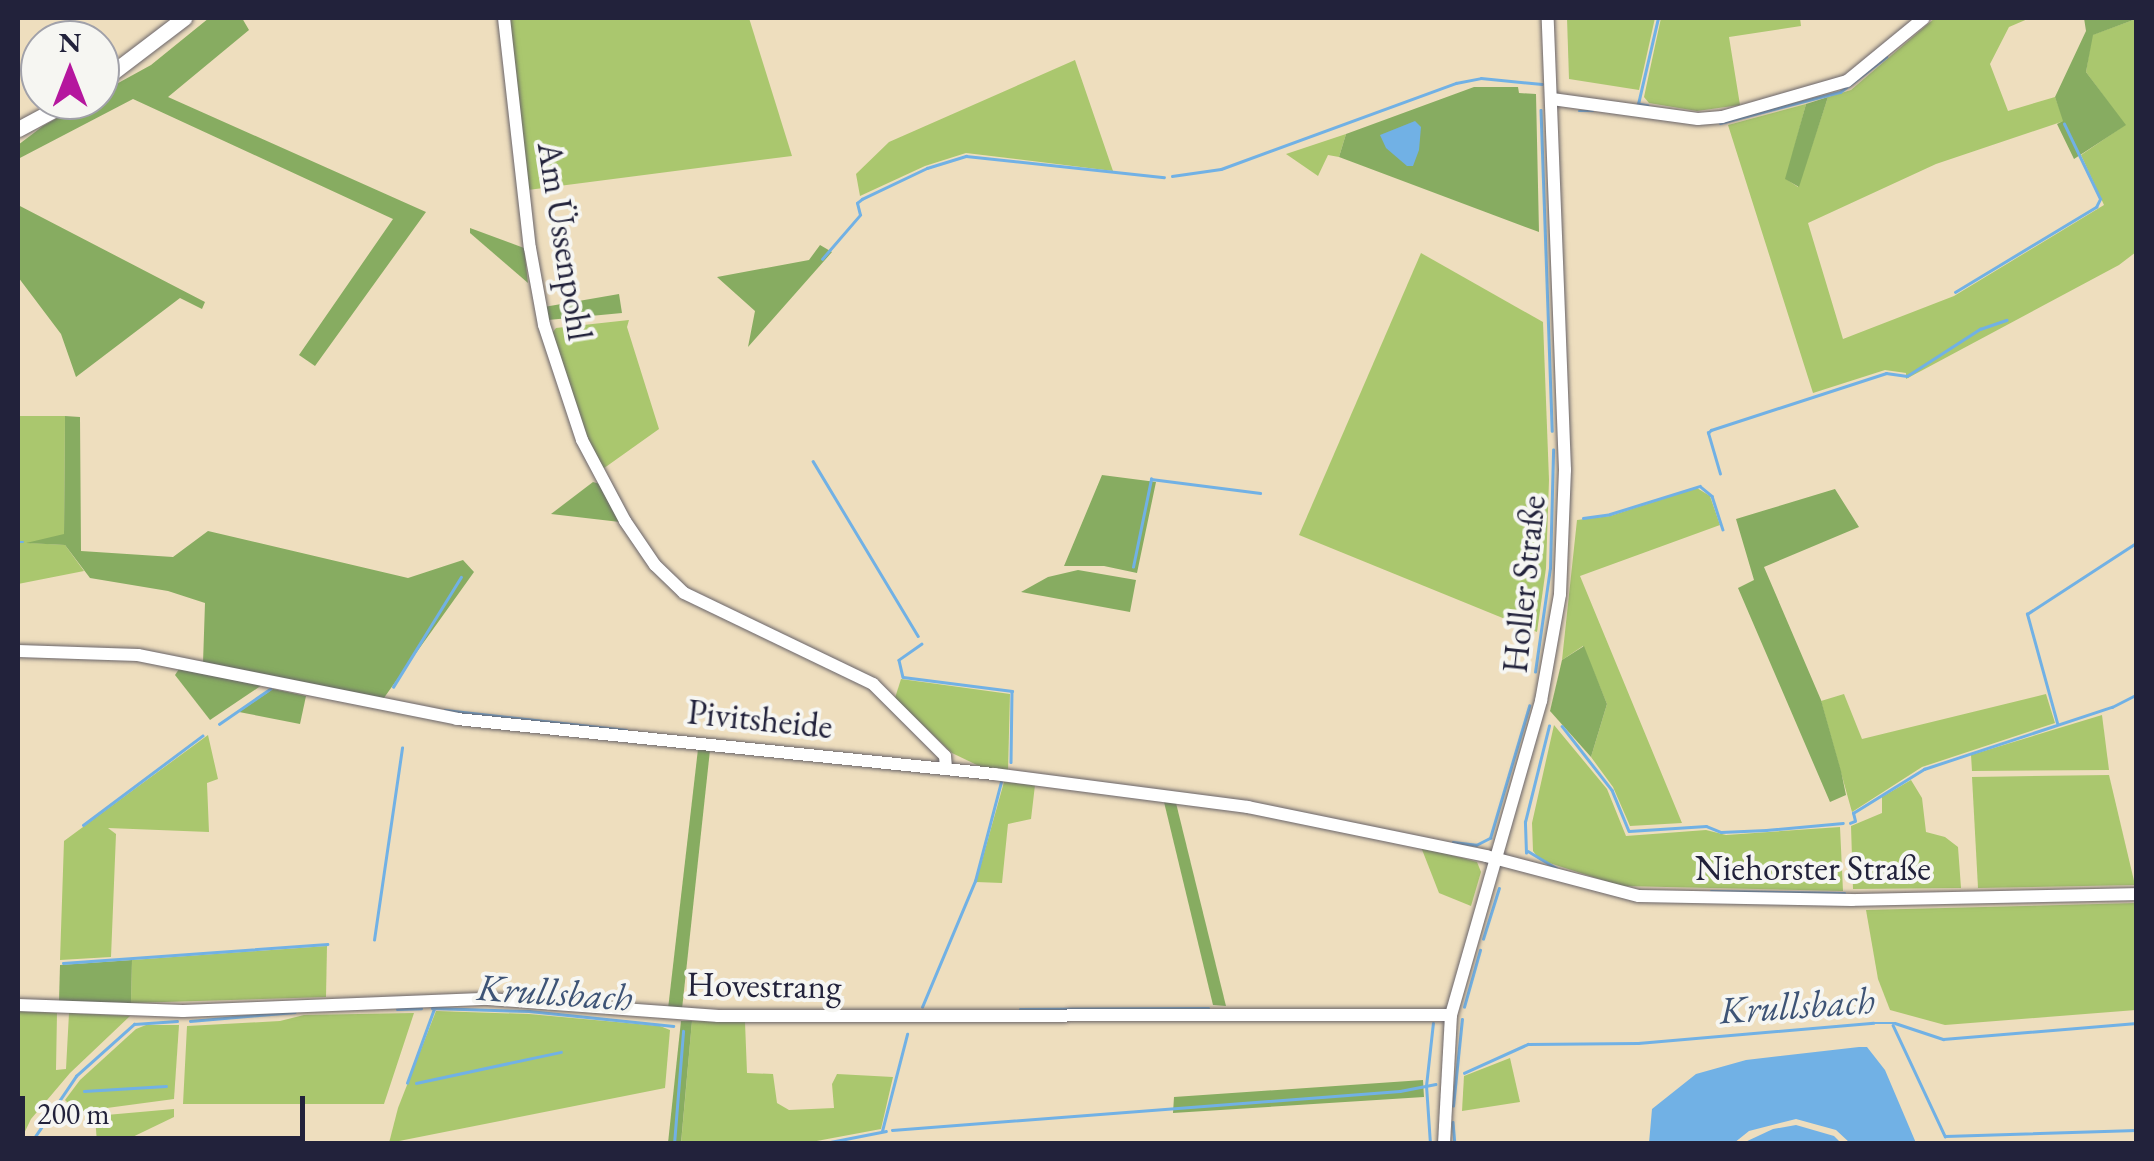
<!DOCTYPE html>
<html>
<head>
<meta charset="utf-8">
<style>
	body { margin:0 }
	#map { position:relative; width:2154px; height:1161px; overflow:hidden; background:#eedebe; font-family:"EB Garamond",serif }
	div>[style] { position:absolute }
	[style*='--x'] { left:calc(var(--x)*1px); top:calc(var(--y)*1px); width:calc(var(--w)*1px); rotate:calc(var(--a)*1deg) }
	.green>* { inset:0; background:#aac76e }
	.forest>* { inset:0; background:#87ac61 }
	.water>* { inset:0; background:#71b1e5 }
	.stream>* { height:2.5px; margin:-1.25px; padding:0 1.25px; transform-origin:1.25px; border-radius:1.25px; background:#71b1e5 }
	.roads { filter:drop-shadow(0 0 2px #696469) drop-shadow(0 0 2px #696469) }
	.minor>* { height:12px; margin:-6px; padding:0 6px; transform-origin:6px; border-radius:6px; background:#fff }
	.major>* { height:15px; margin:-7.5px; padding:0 7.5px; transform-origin:7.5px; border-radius:7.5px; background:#fff }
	span { translate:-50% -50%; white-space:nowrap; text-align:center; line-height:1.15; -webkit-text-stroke:8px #f6f6f2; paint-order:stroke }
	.street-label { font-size:35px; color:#22223b }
	.water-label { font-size:38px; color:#3e5476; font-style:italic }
	.frame { position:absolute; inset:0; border:20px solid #22223b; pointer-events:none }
	.north { position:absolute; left:20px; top:20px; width:100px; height:100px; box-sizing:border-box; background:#f6f6f2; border:2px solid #a1a1a9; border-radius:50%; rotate:0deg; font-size:28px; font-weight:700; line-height:40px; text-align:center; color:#22223b }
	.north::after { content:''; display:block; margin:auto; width:35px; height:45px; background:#b5179e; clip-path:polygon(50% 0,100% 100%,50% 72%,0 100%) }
	.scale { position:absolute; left:20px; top:1096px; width:285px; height:45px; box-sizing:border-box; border:5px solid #22223b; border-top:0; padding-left:12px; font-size:30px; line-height:35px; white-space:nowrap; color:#22223b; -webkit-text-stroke:8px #f6f6f2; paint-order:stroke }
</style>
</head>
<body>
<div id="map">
	<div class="green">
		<i style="clip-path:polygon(507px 18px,749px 18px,792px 156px,528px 190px)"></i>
		<i style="clip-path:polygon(1567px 18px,1655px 18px,1639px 90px,1569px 79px)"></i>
		<i style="clip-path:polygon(1661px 18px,1800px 18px,1801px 26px,1729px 37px,1740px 105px,1697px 111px,1649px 103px,1644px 97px)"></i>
		<i style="clip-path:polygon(1935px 18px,2030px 18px,2009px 27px,1990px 64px,2008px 111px,2055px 97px,2064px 121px,1936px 164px,1808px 223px,1843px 339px,1954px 296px,2104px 205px,2081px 155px,2125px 125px,2086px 72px,2092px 35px,2136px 19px,2136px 252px,2119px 265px,1906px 379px,1906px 373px,1885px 370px,1813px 393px,1728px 125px,1806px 104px,1786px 179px,1798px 187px,1828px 97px,1851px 90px)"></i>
		<i style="clip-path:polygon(1075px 60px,1113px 171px,966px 153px,925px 166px,860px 196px,856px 174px,889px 142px)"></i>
		<i style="clip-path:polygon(1346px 134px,1339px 157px,1328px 155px,1318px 176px,1286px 154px)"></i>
		<i style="clip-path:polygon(1421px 253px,1543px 322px,1549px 480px,1546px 568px,1537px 632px,1299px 535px)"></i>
		<i style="clip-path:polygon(629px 320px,627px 327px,659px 429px,600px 471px,575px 415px,552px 333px,556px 328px)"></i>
		<i style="clip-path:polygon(18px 416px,65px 416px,64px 535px,30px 543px,65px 545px,84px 571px,18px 584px)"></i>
		<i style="clip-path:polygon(1697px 488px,1710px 496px,1720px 525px,1580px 576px,1682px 823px,1630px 826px,1613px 787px,1591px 757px,1607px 704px,1583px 646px,1562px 660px,1577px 520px,1610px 516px)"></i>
		<i style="clip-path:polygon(901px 679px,1010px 694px,1008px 771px,979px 766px,952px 753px,895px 698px)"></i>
		<i style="clip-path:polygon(1844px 694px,1862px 739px,2046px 694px,2055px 723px,1922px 767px,1852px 812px,1821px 701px)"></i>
		<i style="clip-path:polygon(2102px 715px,2109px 770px,1972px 771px,1971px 755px)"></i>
		<i style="clip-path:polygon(1554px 725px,1607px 789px,1626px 836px,1706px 830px,1726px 835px,1840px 827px,1843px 891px,1621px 886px,1540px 860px,1533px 851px,1532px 823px)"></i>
		<i style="clip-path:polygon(208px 735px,218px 779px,207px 783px,209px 832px,108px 828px,116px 834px,111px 957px,60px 960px,64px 841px)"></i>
		<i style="clip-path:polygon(2109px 775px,2135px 885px,1978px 888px,1972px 777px)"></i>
		<i style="clip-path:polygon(1911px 780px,1922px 798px,1926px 832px,1945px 837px,1958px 847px,1961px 888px,1853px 889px,1851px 826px,1882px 813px,1882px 797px)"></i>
		<i style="clip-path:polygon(1004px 782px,1035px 785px,1031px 819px,1008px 824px,1002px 883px,976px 882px)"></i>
		<i style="clip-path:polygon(1421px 847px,1477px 862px,1481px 872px,1471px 906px,1439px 893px)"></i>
		<i style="clip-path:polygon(2136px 903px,2136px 1010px,1945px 1025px,1890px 1010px,1878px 979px,1866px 910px)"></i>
		<i style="clip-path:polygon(327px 946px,326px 997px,131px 1003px,132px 960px)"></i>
		<i style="clip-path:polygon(18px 1011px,57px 1013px,56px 1070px,66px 1069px,69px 1013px,130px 1016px,70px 1073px,31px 1119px,19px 1144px)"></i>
		<i style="clip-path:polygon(436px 1011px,529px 1014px,660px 1026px,670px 1030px,665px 1088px,389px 1143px,398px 1108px)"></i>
		<i style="clip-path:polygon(414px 1013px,384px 1104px,183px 1104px,187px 1026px,280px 1021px,304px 1015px)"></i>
		<i style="clip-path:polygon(692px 1021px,745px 1022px,747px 1073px,773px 1074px,777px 1103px,789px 1110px,834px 1108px,832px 1084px,837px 1074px,893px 1077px,881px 1129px,806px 1143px,681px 1144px)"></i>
		<i style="clip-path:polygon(146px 1025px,179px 1025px,174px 1099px,77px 1112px,65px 1100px,80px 1080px,136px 1029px)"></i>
		<i style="clip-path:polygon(1510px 1058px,1520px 1102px,1462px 1111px,1464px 1076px)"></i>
		<i style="clip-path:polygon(174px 1109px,174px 1117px,120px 1143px,97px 1143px,95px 1116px)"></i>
	</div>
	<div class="forest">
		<i style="clip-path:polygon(209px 18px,242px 18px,249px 30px,168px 97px,426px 212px,315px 366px,299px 355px,393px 219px,133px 99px,18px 159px,18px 145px,43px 126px,89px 100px,100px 100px,100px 93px,151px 65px)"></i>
		<i style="clip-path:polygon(2084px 18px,2136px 19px,2093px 35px,2086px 72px,2126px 125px,2074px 159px,2057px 124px,2063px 121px,2055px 97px,2086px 31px)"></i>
		<i style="clip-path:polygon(1474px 87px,1518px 87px,1519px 93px,1536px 94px,1539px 232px,1339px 157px,1346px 134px)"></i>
		<i style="clip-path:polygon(1828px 97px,1799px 187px,1785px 179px,1806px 104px)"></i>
		<i style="clip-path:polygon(18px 205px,205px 302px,202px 309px,180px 298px,76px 377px,61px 334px,18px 277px)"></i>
		<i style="clip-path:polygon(470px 228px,524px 248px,528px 283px,470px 233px)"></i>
		<i style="clip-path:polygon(820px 245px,832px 252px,748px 347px,755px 311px,717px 277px,809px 260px)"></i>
		<i style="clip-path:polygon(619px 294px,622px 313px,548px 320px,544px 307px)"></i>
		<i style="clip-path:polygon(65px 416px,80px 417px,81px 551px,173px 557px,208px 531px,408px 578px,463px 560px,474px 572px,381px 702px,203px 663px,205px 603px,168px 591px,90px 578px,65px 545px,26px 543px,64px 534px)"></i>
		<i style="clip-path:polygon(1102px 475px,1156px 482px,1137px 573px,1104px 566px,1064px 566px)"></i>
		<i style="clip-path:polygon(593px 482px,600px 484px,620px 522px,551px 514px)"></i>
		<i style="clip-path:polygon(1835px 489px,1859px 527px,1764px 567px,1821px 700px,1841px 771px,1846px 795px,1830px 802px,1738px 588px,1754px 580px,1736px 519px)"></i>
		<i style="clip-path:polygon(1078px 570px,1136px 580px,1130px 612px,1021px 592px,1048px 577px)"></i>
		<i style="clip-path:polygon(1584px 646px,1607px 704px,1591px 757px,1550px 711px,1562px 660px)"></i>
		<i style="clip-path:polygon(181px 666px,262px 685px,210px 720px,175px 675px)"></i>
		<i style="clip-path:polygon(273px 689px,306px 696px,300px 724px,239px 712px)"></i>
		<i style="clip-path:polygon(698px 749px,710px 750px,682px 1009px,668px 1009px)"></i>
		<i style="clip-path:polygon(1164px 802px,1176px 803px,1226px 1006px,1213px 1005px)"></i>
		<i style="clip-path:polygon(132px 960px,131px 1003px,59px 1002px,60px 965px)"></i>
		<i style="clip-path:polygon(681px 1021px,692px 1021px,681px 1143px,668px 1143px)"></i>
		<i style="clip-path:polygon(1423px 1080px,1424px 1097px,1173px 1113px,1174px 1097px)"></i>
	</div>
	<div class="water">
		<i style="clip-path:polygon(1415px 121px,1421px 127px,1419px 150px,1413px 166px,1407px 166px,1386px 148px,1380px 135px)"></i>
		<i style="clip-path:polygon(1859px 1047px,1867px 1047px,1885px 1070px,1916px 1143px,1850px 1143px,1836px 1130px,1796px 1119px,1749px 1131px,1734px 1143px,1649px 1143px,1652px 1109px,1696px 1074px,1746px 1060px)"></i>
		<i style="clip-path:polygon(1796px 1125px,1834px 1136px,1841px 1143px,1743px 1143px,1773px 1129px)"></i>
	</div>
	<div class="stream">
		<i style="--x:1648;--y:106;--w:10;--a:-169"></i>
		<i style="--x:1638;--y:104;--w:88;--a:-76.9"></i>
		<i style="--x:1541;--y:110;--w:321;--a:88"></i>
		<i style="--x:1579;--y:111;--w:14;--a:0"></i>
		<i style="--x:1720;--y:123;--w:124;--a:-14.5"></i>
		<i style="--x:1840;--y:92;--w:58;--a:-37.3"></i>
		<i style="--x:1172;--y:176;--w:49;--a:-8.1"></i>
		<i style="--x:1221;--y:169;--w:250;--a:-20.1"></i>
		<i style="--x:1456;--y:83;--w:25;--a:-11"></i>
		<i style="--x:1481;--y:78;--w:61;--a:5.6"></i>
		<i style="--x:822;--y:259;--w:58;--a:-49.2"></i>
		<i style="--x:860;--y:215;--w:12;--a:-104"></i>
		<i style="--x:857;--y:203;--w:6;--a:-39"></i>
		<i style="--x:862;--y:199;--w:72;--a:-25.5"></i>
		<i style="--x:927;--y:168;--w:41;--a:-17.1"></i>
		<i style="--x:966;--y:156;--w:199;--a:6.1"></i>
		<i style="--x:1955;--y:292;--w:165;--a:-31.1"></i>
		<i style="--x:2096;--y:207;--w:9;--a:-63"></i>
		<i style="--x:2100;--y:199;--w:83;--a:-115.6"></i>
		<i style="--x:813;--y:461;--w:204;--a:59"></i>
		<i style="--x:1720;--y:474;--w:43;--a:-106.3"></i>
		<i style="--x:1708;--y:433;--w:4;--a:-45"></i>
		<i style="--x:1711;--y:430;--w:184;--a:-18"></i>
		<i style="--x:1886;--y:373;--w:21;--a:8"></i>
		<i style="--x:1907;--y:376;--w:87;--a:-32.8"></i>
		<i style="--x:1980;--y:329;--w:28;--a:-19"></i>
		<i style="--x:1701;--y:487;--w:14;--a:39"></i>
		<i style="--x:1712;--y:496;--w:35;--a:72"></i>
		<i style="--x:1583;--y:518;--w:27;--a:-8"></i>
		<i style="--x:1610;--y:514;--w:94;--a:-17.3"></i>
		<i style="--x:18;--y:542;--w:5;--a:0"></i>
		<i style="--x:1133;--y:567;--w:90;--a:-78.4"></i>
		<i style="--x:1151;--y:479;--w:110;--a:7.3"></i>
		<i style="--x:922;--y:644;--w:28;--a:145"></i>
		<i style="--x:899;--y:660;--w:17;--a:77"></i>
		<i style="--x:903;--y:677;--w:110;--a:7.3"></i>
		<i style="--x:1012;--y:691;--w:71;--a:90.8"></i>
		<i style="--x:1535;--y:672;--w:105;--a:-81.8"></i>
		<i style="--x:1550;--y:568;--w:118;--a:-88.5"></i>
		<i style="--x:393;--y:687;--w:129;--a:-58.3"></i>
		<i style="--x:445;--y:710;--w:182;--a:6.3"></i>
		<i style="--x:2057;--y:723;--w:113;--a:-105.4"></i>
		<i style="--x:2027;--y:614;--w:130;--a:-33.1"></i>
		<i style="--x:219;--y:724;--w:62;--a:-34.5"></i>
		<i style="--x:1562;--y:726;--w:81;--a:52"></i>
		<i style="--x:1612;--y:790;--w:44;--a:67.5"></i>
		<i style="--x:1629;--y:831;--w:77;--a:-3.7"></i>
		<i style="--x:1706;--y:826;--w:16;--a:22"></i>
		<i style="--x:1721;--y:832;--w:45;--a:-2.5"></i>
		<i style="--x:1766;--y:830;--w:77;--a:-5.2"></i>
		<i style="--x:1850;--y:823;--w:5;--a:-22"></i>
		<i style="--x:1855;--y:821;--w:8;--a:-104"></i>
		<i style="--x:1853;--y:813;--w:84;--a:-31.8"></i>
		<i style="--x:1924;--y:769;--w:198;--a:-18.3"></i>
		<i style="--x:2112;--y:707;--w:27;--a:-27"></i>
		<i style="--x:83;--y:825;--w:149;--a:-36.8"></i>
		<i style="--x:1453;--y:842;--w:23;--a:7"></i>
		<i style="--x:1476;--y:845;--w:16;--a:-27"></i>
		<i style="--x:1490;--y:838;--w:138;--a:-73.5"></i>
		<i style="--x:1528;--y:851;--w:33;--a:31"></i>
		<i style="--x:1526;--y:853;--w:31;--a:-92"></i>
		<i style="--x:1525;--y:822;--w:99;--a:-76"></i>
		<i style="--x:1711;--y:891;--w:133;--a:0.9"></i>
		<i style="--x:1483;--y:939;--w:53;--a:-72.6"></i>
		<i style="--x:374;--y:940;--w:194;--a:-81.7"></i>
		<i style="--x:63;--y:963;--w:265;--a:-4.1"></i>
		<i style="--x:922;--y:1007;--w:137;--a:-67.2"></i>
		<i style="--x:975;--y:881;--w:102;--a:-75.3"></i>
		<i style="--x:1464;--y:1007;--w:59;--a:-74.3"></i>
		<i style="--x:432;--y:1008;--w:97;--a:1.8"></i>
		<i style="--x:529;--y:1011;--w:145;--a:5.9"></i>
		<i style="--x:397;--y:1009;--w:24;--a:-2"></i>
		<i style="--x:1020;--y:1009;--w:188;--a:-0.3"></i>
		<i style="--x:190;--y:1021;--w:105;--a:-4.9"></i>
		<i style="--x:1893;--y:1025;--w:123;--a:64.9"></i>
		<i style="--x:1945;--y:1136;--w:191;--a:-1.8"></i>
		<i style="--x:1464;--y:1073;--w:70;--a:-24.4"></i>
		<i style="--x:1528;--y:1044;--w:110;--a:-0.5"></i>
		<i style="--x:1638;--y:1043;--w:236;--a:-4.9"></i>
		<i style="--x:1873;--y:1023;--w:22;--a:0"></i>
		<i style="--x:1895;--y:1023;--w:51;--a:18.4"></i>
		<i style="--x:1943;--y:1039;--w:194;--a:-4.7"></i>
		<i style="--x:407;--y:1083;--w:79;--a:-70"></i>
		<i style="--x:416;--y:1083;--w:148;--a:-12.1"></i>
		<i style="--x:84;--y:1091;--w:82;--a:-3.5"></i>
		<i style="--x:1453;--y:1106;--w:87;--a:-84.1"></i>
		<i style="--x:1453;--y:1122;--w:22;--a:85"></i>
		<i style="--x:892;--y:1130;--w:509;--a:-4.39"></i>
		<i style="--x:1400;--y:1091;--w:36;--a:-11"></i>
		<i style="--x:882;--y:1131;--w:100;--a:-75.5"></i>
		<i style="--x:30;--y:1144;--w:82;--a:-55.9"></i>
		<i style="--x:76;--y:1076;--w:78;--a:-41.9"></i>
		<i style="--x:134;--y:1024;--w:43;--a:-4"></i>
		<i style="--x:674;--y:1144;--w:113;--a:-85.4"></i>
		<i style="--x:820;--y:1144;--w:67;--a:-11.1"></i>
		<i style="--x:1430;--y:1144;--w:58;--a:-93.9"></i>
		<i style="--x:1426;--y:1086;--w:63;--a:-83.7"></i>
	</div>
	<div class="roads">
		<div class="minor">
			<i style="--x:504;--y:18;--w:231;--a:83.6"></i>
			<i style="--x:530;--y:248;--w:78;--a:79.7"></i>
			<i style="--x:544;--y:325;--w:121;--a:71.7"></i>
			<i style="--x:582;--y:440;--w:92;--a:62"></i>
			<i style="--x:625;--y:521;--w:53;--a:55.7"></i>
			<i style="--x:655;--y:565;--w:40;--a:44"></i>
			<i style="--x:684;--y:593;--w:210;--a:25.7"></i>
			<i style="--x:873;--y:684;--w:102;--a:45"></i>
			<i style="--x:945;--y:756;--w:12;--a:85"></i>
			<i style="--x:1552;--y:99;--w:147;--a:7.8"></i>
			<i style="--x:1698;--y:119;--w:24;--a:-5"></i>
			<i style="--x:1722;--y:117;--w:130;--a:-16.1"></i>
			<i style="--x:1847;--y:81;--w:99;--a:-39.3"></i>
			<i style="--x:18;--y:651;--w:120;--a:1.9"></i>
			<i style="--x:138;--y:655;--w:325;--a:11.3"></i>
			<i style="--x:457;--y:719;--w:540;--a:5.85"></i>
			<i style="--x:994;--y:774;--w:256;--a:7.4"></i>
			<i style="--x:1248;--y:807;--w:243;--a:11.6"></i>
			<i style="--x:1486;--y:856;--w:158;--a:14.7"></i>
			<i style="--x:1639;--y:896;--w:213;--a:1.1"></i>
			<i style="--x:1852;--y:900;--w:284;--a:-1.2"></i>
			<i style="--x:18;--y:1005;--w:165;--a:2.1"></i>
			<i style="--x:183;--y:1011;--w:305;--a:-2.3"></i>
			<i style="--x:488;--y:999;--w:231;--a:4.2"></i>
			<i style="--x:718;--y:1016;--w:733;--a:-0.08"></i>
			<i style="--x:1444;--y:1144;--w:129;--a:-86.9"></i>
			<i style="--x:1451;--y:1015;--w:327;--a:-74"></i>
			<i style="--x:1541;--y:701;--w:109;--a:-79.9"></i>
			<i style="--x:1560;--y:594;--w:124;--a:-87.7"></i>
			<i style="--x:1565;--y:470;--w:452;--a:-92.2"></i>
		</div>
		<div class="major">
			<i style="--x:100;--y:82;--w:106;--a:-37.3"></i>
			<i style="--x:18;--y:129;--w:61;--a:-28.2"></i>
		</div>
	</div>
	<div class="street-label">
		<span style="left:565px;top:241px;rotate:81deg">Am Üssenpohl</span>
		<span style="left:1524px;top:584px;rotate:-84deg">Holler Straße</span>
		<span style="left:760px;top:719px;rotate:6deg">Pivitsheide</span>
		<span style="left:1813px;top:868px">Niehorster Straße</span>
		<span style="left:764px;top:985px;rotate:1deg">Hovestrang</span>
	</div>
	<div class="water-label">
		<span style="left:555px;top:992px;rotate:4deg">Krullsbach</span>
		<span style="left:1797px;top:1005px;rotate:-4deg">Krullsbach</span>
	</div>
	<div class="frame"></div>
	<div class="north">N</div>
	<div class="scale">200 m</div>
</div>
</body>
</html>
